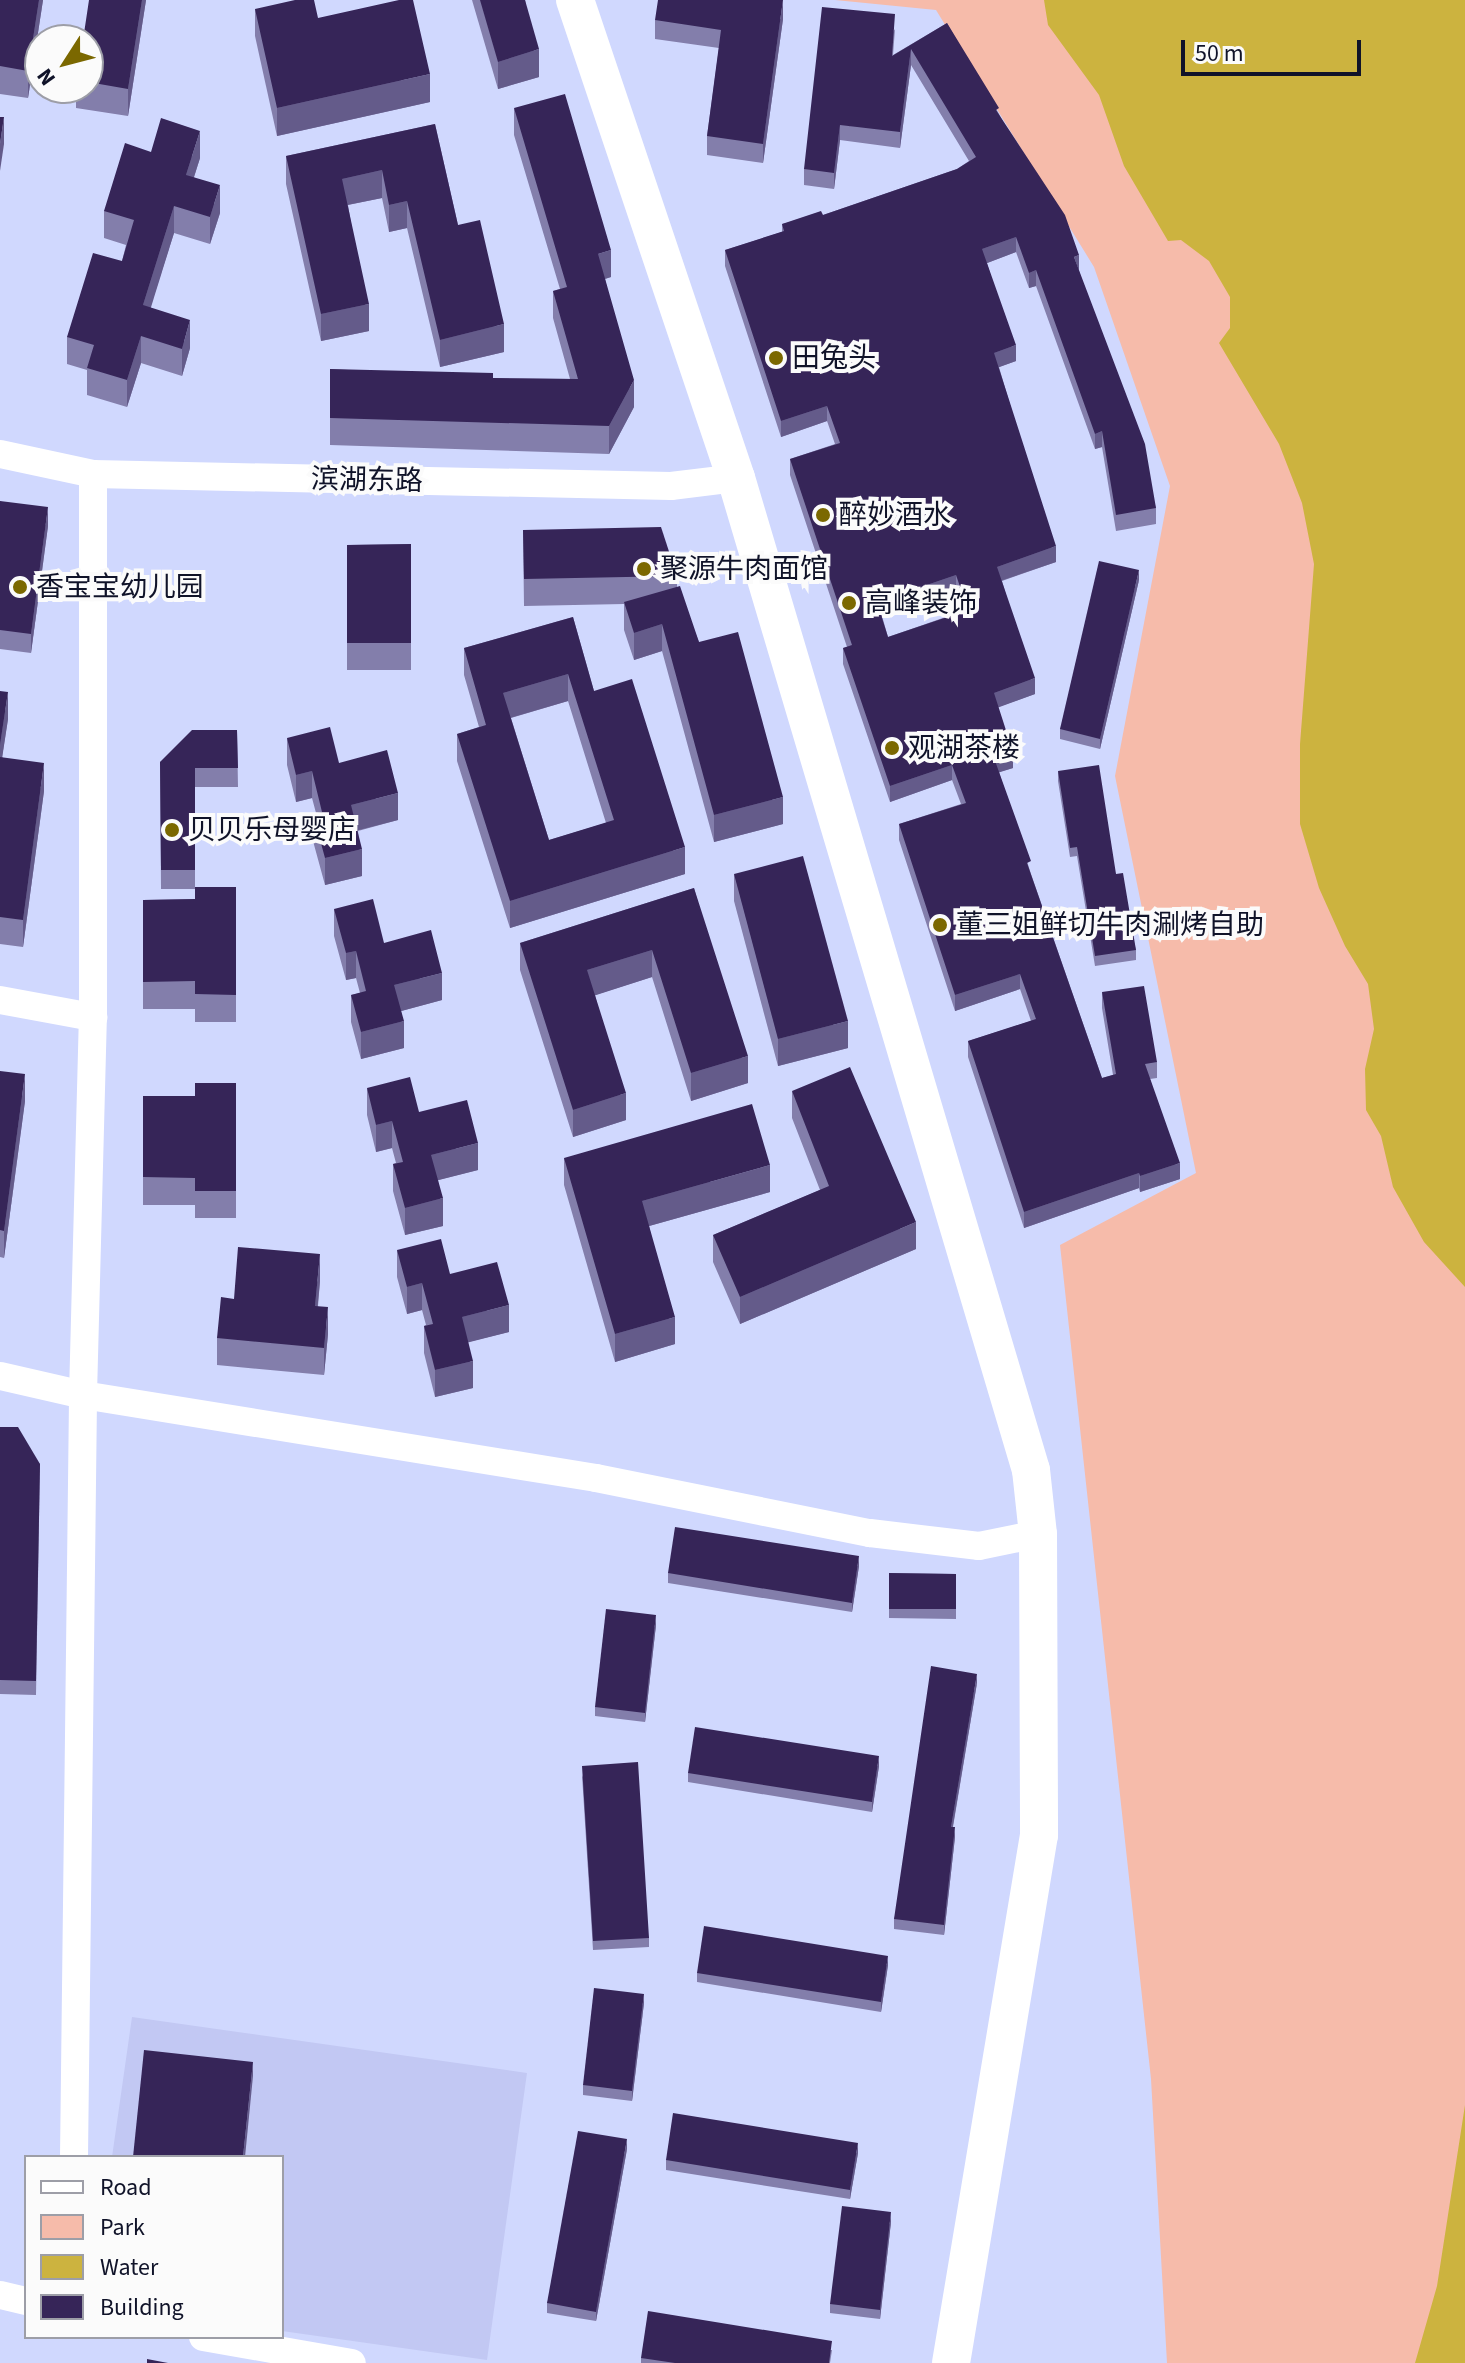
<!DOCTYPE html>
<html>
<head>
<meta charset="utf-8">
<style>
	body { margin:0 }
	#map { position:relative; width:1465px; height:2363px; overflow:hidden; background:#d0d8fe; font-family:"Source Sans 3","Noto Sans SC",sans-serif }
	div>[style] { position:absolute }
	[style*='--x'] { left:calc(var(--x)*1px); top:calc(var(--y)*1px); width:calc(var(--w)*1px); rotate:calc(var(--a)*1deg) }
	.built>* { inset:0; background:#c2c8f3 }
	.green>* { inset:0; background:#f6bbaa }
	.water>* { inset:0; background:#ccb33f }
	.street>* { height:28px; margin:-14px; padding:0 14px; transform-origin:14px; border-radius:14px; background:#fff }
	.secondary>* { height:38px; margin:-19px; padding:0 19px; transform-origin:19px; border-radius:19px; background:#fff }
	.wall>* { inset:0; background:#837eab }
	.shaded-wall>* { inset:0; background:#645b8a }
	.building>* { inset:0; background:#362558 }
	.dots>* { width:22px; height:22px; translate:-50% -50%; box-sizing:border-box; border:4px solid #fbfbfb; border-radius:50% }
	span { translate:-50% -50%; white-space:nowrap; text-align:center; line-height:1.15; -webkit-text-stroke:8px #fbfbfb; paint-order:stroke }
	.poi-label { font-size:28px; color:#101329 }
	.left { translate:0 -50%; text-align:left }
	.street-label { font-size:28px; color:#101329 }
	.legend { position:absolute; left:24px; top:2155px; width:260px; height:184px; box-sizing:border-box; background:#fbfbfb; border:2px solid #9d9ea7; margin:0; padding:10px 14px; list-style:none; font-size:24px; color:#101329 }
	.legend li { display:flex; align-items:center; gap:16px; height:40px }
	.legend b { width:40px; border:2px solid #9d9ea7 }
	.north { position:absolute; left:24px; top:24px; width:80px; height:80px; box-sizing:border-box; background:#fbfbfb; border:2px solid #9d9ea7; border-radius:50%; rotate:234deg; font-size:22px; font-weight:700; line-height:32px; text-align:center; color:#101329 }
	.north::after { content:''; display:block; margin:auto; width:28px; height:36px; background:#7b6800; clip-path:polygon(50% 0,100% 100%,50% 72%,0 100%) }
	.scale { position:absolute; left:1181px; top:40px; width:180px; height:36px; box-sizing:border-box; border:4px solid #101329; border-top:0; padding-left:10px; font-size:24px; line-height:28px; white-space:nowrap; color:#101329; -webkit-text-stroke:6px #fbfbfb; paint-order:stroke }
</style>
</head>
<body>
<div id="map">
	<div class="built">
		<i style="clip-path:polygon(132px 2017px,527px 2073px,487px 2360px,282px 2331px,282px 2157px,112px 2157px)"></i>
	</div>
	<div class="green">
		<i style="clip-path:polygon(835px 0,1465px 0,1465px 2363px,1167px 2363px,1151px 2079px,1060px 1245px,1196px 1173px,1115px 776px,1170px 486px,1094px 267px,936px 10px)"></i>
	</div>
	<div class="water">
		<i style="clip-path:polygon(1044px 0,1465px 0,1465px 1287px,1424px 1242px,1393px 1187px,1381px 1136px,1366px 1110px,1365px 1069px,1374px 1029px,1368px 984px,1345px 946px,1319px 888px,1300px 824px,1300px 744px,1314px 564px,1302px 503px,1279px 444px,1219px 343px,1230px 328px,1230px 297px,1209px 261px,1181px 240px,1168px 241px,1124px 166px,1099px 95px,1048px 25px)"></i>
		<i style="clip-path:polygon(1465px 2105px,1465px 2363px,1415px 2363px,1437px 2286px)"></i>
	</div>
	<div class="street">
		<i style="--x:0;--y:454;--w:95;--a:12.1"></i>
		<i style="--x:93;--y:474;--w:578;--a:1.19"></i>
		<i style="--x:671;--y:486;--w:65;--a:-7"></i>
		<i style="--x:0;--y:1000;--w:95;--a:10.4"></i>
		<i style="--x:0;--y:1376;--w:85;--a:12.9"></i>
		<i style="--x:83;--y:1395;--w:520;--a:9.19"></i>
		<i style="--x:596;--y:1478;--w:279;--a:11.4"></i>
		<i style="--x:870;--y:1533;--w:110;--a:6.8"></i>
		<i style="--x:979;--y:1546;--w:60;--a:-11.5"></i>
		<i style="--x:74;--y:2157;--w:762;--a:-89.32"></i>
		<i style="--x:83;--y:1395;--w:378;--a:-88.5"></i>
		<i style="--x:93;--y:1017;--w:543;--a:-90"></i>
		<i style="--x:0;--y:2295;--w:27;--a:13"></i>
		<i style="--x:203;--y:2337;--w:151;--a:9.9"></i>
	</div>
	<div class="secondary">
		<i style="--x:575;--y:0;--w:504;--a:71.39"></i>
		<i style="--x:736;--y:478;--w:1035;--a:73.44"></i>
		<i style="--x:1031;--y:1470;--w:64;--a:83.8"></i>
		<i style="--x:1038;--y:1534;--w:301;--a:89.8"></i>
		<i style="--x:1039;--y:1835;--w:535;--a:99.46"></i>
	</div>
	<div class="wall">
		<i style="clip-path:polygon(0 0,43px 0,28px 98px,0 94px)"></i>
		<i style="clip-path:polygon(89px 0,146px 0,128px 116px,76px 108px,76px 88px,88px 88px)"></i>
		<i style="clip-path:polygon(472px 0,525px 0,539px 77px,498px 89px)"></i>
		<i style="clip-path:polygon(255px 9px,318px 18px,430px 102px,277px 136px,255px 36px)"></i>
		<i style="clip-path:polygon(783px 19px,763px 163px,707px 155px,707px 136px,719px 48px,655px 39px,655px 20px)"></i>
		<i style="clip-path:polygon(evenodd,947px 23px,999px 114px,1079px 271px,1156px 508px,1156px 524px,1116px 531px,1102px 447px,1095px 449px,1036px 286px,1029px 288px,1016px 252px,987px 263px,1016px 361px,999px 367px,1056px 562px,1002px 581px,1035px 694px,998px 707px,1013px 768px,999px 772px,1031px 874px,1102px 1078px,1113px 1075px,1102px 1008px,1102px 992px,1157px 1062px,1157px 1078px,1150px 1079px,1180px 1179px,1140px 1192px,1139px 1188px,1024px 1228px,968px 1057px,968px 1041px,1031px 1021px,1020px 989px,955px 1011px,899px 840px,899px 824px,961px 804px,952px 780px,890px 802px,843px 664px,843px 648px,847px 647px,790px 475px,790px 459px,835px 444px,827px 421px,781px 437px,725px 266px,725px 250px,782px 232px,782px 224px,823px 215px,957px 169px,969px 161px,911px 65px,900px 148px,840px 140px,834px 189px,804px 185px,804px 169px,895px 29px,893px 55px,947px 23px,956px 591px,963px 611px,888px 637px,882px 616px,956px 591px)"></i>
		<i style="clip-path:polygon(514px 108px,611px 277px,605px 279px,634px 407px,609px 454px,330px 445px,330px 369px,493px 378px,570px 379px,553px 318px,553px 291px,560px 289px,514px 135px)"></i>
		<i style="clip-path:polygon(435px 124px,458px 225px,504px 352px,440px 367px,407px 228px,389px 232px,382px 198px,348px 205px,369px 331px,321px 341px,286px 184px,286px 156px)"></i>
		<i style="clip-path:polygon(151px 152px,200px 158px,194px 177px,220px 213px,210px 244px,174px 233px,150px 308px,190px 348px,182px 376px,141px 363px,127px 407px,87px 395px,87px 370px,67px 364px,67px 337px,122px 261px,126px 245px,104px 238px,104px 211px)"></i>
		<i style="clip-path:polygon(0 501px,48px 526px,31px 653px,0 649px)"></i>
		<i style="clip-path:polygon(523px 530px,677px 576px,677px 587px,699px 642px,783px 824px,714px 842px,662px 651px,634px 660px,624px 630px,624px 604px,524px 606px)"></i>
		<i style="clip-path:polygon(411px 544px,411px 670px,347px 670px,347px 545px)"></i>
		<i style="clip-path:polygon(1139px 580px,1100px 749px,1060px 739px,1060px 729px)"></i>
		<i style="clip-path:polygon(evenodd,573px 617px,594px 691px,685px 874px,510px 928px,457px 761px,457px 734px,479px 727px,464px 675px,464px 648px,573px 617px,568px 701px,606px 823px,549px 840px,511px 718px,568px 701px)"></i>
		<i style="clip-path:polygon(0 691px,8px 719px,2px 757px,44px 791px,23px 947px,0 944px)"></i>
		<i style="clip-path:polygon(237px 730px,238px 787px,195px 787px,195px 889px,161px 889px,160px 762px)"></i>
		<i style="clip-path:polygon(287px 738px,339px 763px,398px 820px,358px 831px,362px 876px,325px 885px,313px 841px,313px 814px,316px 813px,312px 798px,296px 802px,287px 765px)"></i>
		<i style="clip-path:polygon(1058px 771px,1116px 874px,1136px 950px,1136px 960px,1095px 966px,1077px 856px,1070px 857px,1058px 781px)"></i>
		<i style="clip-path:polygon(734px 874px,848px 1048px,778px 1066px,734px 901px)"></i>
		<i style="clip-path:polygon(236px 887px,236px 1022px,195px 1022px,195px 1009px,143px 1009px,143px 900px,195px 899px)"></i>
		<i style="clip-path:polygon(694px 888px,748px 1083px,691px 1101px,652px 977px,595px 995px,626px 1120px,573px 1137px,520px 970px,520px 943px)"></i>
		<i style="clip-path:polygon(334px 909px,384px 943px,442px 1000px,401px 1011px,404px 1048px,361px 1059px,351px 1022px,351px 995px,360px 993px,356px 978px,346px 980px,334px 936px)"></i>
		<i style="clip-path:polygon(0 1071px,25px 1101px,4px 1258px,0 1257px)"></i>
		<i style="clip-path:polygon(236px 1083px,236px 1218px,195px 1218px,195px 1205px,143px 1205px,143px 1096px,195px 1096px)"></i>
		<i style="clip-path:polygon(367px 1088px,419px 1112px,478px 1170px,438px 1180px,443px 1226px,405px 1235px,393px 1191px,393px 1164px,396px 1163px,392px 1148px,376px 1152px,367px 1115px)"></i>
		<i style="clip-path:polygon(792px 1091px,916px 1249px,740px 1324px,713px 1262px,713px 1235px,820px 1190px,792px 1118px)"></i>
		<i style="clip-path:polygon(564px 1158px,770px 1192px,649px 1226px,675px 1344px,615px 1362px,564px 1185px)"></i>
		<i style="clip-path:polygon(397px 1250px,450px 1274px,509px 1332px,468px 1342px,473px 1388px,435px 1397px,424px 1353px,424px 1326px,426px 1325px,422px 1310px,407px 1314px,397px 1277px)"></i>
		<i style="clip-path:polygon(320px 1281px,318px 1306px,328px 1334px,324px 1375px,217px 1365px,217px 1338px,234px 1299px)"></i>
		<i style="clip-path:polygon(0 1427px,40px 1464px,36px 1695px,0 1694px)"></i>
		<i style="clip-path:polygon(859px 1566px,852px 1612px,668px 1583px,668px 1573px)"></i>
		<i style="clip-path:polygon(889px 1573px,956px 1574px,956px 1619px,889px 1618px)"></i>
		<i style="clip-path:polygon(656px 1625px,645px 1722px,595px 1716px,595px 1707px)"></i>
		<i style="clip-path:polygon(977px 1683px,953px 1827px,955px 1837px,944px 1935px,894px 1929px,894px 1919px)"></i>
		<i style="clip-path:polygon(879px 1766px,872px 1812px,688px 1782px,688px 1773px)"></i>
		<i style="clip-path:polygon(582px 1775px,649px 1938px,649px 1947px,593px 1950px)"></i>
		<i style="clip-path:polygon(888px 1965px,881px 2012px,697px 1982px,697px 1973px)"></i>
		<i style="clip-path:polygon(644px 2003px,632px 2101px,583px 2095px,583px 2085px)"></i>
		<i style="clip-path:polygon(627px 2149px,596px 2321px,547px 2313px,547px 2303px)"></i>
		<i style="clip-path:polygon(858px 2153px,850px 2199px,666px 2170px,666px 2160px)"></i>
		<i style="clip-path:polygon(891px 2222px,880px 2319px,830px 2313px,830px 2304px)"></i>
		<i style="clip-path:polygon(832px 2350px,830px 2363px,641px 2363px,641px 2358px)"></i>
	</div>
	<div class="shaded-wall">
		<i style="clip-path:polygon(39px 0,43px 0,28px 98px,28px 71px)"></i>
		<i style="clip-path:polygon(142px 0,146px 0,128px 116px,128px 89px)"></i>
		<i style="clip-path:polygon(783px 0,783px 19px,763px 163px,763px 144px)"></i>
		<i style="clip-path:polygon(539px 49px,539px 77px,498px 89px,498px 62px)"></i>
		<i style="clip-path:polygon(911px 49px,911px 65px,900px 148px,900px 132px)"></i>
		<i style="clip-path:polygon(430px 74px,430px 102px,277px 136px,277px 108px)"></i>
		<i style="clip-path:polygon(4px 117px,4px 144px,0 171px,0 144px)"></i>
		<i style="clip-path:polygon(840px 125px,840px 140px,834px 189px,834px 173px)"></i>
		<i style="clip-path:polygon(200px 131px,200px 158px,186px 202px,186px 175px)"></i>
		<i style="clip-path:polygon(382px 170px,382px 198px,342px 206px,342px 179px)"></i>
		<i style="clip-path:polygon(220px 185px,220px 213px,210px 244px,210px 217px)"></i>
		<i style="clip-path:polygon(407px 201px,407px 228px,389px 232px,389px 205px)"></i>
		<i style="clip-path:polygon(174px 206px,174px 233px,143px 333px,143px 305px)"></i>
		<i style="clip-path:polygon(1016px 237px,1016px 252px,982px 265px,982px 249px)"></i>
		<i style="clip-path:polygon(611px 250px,611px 277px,598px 281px,598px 254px)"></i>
		<i style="clip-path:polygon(1079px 255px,1079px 271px,1074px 257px)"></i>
		<i style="clip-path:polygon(1036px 270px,1036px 286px,1029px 288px,1029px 273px)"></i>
		<i style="clip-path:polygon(369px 304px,369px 331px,321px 341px,321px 314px)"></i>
		<i style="clip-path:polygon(190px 320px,190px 348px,182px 376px,182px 349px)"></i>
		<i style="clip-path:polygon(504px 324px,504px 352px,440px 367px,440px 340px)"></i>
		<i style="clip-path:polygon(141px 336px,141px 363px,127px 407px,127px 380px)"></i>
		<i style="clip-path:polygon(1016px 345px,1016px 361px,994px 369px,994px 353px)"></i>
		<i style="clip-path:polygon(634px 380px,634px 407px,609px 454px,609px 426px)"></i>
		<i style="clip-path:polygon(827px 406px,827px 421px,781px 437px,781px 421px)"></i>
		<i style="clip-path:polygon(1102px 431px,1102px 447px,1095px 449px,1095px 434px)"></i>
		<i style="clip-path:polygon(48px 507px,48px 526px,31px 653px,31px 634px)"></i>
		<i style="clip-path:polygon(1056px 546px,1056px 562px,997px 582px,997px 567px)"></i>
		<i style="clip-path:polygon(1139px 570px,1139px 580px,1100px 749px,1100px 739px)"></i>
		<i style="clip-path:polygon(956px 575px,956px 591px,877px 618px,877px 602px)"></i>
		<i style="clip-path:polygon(662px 624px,662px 651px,634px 660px,634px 633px)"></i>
		<i style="clip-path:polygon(568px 674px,568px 701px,503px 720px,503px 693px)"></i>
		<i style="clip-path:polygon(1035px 678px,1035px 694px,994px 709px,994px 693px)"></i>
		<i style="clip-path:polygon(8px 692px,8px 719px,0 772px,0 745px)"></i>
		<i style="clip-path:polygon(1013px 752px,1013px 768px,994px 774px,994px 758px)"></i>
		<i style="clip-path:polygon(44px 763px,44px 791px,23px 947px,23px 920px)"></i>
		<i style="clip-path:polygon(952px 765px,952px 780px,890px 802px,890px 786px)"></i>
		<i style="clip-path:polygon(312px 771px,312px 798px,296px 802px,296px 775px)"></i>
		<i style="clip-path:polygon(398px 793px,398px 820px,351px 832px,351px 805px)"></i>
		<i style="clip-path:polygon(783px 797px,783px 824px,714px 842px,714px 815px)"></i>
		<i style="clip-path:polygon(685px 847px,685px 874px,510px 928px,510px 901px)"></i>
		<i style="clip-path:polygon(362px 849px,362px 876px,325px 885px,325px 858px)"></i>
		<i style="clip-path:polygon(652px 950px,652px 977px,587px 998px,587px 970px)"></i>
		<i style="clip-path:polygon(356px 951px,356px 978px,346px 980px,346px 953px)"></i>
		<i style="clip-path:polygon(442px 973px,442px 1000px,394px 1013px,394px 985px)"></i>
		<i style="clip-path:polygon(1020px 974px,1020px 989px,955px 1011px,955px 995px)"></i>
		<i style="clip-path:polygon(404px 1021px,404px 1048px,361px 1059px,361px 1032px)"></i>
		<i style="clip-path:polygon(848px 1021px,848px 1048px,778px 1066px,778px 1039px)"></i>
		<i style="clip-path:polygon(748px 1056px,748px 1083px,691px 1101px,691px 1073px)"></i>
		<i style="clip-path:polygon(25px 1074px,25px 1101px,4px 1258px,4px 1231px)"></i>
		<i style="clip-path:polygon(626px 1093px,626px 1120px,573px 1137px,573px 1110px)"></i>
		<i style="clip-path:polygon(392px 1121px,392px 1148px,376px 1152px,376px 1125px)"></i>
		<i style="clip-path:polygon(478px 1143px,478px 1170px,431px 1182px,431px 1155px)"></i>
		<i style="clip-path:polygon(1180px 1163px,1180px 1179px,1140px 1192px,1140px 1176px)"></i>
		<i style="clip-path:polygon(770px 1165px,770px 1192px,642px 1228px,642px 1201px)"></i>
		<i style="clip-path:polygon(1139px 1173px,1139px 1188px,1024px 1228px,1024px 1212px)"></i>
		<i style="clip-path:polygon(443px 1198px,443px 1226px,405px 1235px,405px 1208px)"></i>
		<i style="clip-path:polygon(916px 1222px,916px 1249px,740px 1324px,740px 1297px)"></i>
		<i style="clip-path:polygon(320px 1254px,320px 1281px,315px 1333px,315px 1306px)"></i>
		<i style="clip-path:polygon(422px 1283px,422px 1310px,407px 1314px,407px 1287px)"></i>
		<i style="clip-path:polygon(509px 1305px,509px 1332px,462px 1344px,462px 1317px)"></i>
		<i style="clip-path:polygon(328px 1307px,328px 1334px,324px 1375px,324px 1348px)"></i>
		<i style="clip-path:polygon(675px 1317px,675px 1344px,615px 1362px,615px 1334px)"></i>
		<i style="clip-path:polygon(473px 1361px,473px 1388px,435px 1397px,435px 1370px)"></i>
		<i style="clip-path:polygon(859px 1556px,859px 1566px,852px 1612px,852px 1603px)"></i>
		<i style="clip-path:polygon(656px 1615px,656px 1625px,645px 1722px,645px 1713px)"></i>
		<i style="clip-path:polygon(977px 1674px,977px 1683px,951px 1837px,951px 1827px)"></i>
		<i style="clip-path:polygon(879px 1756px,879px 1766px,872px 1812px,872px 1802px)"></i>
		<i style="clip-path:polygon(955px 1827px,955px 1837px,944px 1935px,944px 1925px)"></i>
		<i style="clip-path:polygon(888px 1956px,888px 1965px,881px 2012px,881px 2002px)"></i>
		<i style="clip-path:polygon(644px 1994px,644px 2003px,632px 2101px,632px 2091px)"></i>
		<i style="clip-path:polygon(253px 2062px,253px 2076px,245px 2157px,243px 2157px)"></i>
		<i style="clip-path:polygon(627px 2139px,627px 2149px,596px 2321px,596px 2312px)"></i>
		<i style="clip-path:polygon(858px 2143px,858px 2153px,850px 2199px,850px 2190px)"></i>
		<i style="clip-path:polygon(891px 2212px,891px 2222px,880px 2319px,880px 2310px)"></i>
	</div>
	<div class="building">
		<i style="clip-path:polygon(0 0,39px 0,28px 71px,0 66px)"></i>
		<i style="clip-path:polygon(89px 0,142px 0,128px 89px,88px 82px,88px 40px,83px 40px)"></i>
		<i style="clip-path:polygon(295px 0,314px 0,318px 18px,399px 0,413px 0,430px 74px,277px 108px,255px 9px)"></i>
		<i style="clip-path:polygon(480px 0,525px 0,539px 49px,498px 62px)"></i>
		<i style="clip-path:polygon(658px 0,783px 0,763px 144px,707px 136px,721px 30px,655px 20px)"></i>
		<i style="clip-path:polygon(evenodd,822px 7px,895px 14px,892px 56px,947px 23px,999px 108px,996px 110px,1065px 215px,1079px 255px,1074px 257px,1145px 444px,1156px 508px,1116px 515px,1102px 431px,1095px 434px,1036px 270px,1029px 273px,1016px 237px,982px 249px,1016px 345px,994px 353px,1056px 546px,997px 567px,1035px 678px,994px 693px,1013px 752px,994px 758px,1031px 861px,1027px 863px,1102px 1078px,1116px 1074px,1102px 992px,1144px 986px,1157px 1062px,1145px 1064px,1180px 1163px,1140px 1176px,1139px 1173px,1024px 1212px,968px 1041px,1036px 1019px,1020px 974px,955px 995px,899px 824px,966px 803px,952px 765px,890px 786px,843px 648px,852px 645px,790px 459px,840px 443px,827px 406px,781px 421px,725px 250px,784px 231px,782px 224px,821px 211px,823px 215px,957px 169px,976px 157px,911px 49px,900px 132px,840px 125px,834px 173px,804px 169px,822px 7px,956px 575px,968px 610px,888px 637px,877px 602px,956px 575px)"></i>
		<i style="clip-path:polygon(565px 94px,611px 250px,598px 254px,634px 380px,609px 426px,330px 418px,330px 369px,493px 373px,493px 378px,578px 379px,553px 291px,567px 287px,514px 108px)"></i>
		<i style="clip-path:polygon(0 117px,4px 117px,0 144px)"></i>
		<i style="clip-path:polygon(161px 118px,200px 131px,186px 175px,220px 185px,210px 217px,174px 206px,143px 305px,190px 320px,182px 349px,141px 336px,127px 380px,87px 368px,94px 345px,67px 337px,93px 253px,122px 261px,134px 220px,104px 211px,125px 143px,151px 152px)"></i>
		<i style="clip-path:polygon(435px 124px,458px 225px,480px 220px,504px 324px,440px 340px,407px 201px,389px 205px,382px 170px,342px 179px,369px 304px,321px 314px,286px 156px)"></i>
		<i style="clip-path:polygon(0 501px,48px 507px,31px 634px,0 630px)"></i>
		<i style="clip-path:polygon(661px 527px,677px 576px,524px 579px,523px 530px)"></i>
		<i style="clip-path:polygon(411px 544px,411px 643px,347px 643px,347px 545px)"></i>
		<i style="clip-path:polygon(1099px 561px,1139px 570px,1100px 739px,1060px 729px)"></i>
		<i style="clip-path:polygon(680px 586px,699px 642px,738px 632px,783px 797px,714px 815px,662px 624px,634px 633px,624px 602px)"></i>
		<i style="clip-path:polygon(evenodd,573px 617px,594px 691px,632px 679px,685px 847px,510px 901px,457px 734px,486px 725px,464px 648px,573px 617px,568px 674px,614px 820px,549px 840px,503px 693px,568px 674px)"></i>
		<i style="clip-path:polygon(0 691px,8px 692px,0 745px)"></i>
		<i style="clip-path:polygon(330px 727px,339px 763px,387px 750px,398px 793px,351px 805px,362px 849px,325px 858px,313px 814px,322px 812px,312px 771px,296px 775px,287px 738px)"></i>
		<i style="clip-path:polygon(192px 730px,237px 730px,238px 768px,195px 768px,195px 870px,161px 870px,160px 762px)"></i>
		<i style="clip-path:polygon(0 757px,44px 763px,23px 920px,0 917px)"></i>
		<i style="clip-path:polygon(1099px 765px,1116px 874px,1123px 873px,1136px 950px,1095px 956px,1077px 847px,1070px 848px,1058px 771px)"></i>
		<i style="clip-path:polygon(803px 856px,848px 1021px,778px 1039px,734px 874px)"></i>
		<i style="clip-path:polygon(195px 887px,236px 887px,236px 995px,195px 994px,195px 981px,143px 982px,143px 900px,195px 899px)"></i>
		<i style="clip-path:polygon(694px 888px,748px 1056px,691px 1073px,652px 950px,587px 970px,626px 1093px,573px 1110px,520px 943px)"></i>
		<i style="clip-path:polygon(373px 899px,384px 943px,431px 930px,442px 973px,394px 985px,404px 1021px,361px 1032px,351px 995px,366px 991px,356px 951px,346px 953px,334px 909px)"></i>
		<i style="clip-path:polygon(850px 1067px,916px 1222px,740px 1297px,713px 1235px,829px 1186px,792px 1091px)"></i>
		<i style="clip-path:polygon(0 1071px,25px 1074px,4px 1231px,0 1230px)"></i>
		<i style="clip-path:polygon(410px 1077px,419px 1112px,467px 1100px,478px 1143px,431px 1155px,443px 1198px,405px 1208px,393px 1164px,403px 1162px,392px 1121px,376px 1125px,367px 1088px)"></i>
		<i style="clip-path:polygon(195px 1083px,236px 1083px,236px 1191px,195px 1191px,195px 1178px,143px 1177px,143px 1096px,195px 1096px)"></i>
		<i style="clip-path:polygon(752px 1104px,770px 1165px,642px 1201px,675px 1317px,615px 1334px,564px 1158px)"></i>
		<i style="clip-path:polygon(441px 1239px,450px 1274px,497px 1262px,509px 1305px,462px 1317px,473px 1361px,435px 1370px,424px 1326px,433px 1324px,422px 1283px,407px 1287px,397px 1250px)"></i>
		<i style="clip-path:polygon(238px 1247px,320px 1254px,315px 1306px,328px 1307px,324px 1348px,217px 1338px,221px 1297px,234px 1299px)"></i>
		<i style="clip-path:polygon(0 1427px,18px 1427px,40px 1464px,36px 1681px,0 1680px)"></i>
		<i style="clip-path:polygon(675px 1527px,859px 1556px,852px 1603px,668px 1573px)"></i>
		<i style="clip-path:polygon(889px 1573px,956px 1574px,956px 1609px,889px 1609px)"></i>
		<i style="clip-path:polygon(606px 1609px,656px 1615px,645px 1713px,595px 1707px)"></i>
		<i style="clip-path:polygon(931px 1666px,977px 1674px,951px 1827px,955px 1827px,944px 1925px,894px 1919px)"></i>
		<i style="clip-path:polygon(695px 1727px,879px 1756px,872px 1802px,688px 1773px)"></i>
		<i style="clip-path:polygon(638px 1762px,649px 1938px,593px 1941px,582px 1766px)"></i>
		<i style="clip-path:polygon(704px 1926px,888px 1956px,881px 2002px,697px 1973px)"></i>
		<i style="clip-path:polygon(594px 1988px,644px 1994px,632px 2091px,583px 2085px)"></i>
		<i style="clip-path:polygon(144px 2050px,253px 2062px,243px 2157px,133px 2157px)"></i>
		<i style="clip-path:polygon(673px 2113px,858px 2143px,850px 2190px,666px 2160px)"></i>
		<i style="clip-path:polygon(578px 2131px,627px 2139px,596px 2312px,547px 2303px)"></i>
		<i style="clip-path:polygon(842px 2206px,891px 2212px,880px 2310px,830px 2304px)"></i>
		<i style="clip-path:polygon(648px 2311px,832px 2341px,829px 2363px,675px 2363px,641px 2358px)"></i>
		<i style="clip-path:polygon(147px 2359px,168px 2363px,147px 2363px)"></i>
	</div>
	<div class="dots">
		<i style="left:776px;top:358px;background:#7b6800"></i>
		<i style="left:823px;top:515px;background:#7b6800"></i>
		<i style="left:644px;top:569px;background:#7b6800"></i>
		<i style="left:20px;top:587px;background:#7b6800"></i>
		<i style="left:849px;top:603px;background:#7b6800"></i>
		<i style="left:892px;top:748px;background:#7b6800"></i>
		<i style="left:172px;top:830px;background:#7b6800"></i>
		<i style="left:940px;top:925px;background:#7b6800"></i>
	</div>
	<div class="poi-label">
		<span class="left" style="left:792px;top:358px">田兔头</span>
		<span class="left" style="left:839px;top:515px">醉妙酒水</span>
		<span class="left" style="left:660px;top:569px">聚源牛肉面馆</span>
		<span class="left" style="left:36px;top:587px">香宝宝幼儿园</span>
		<span class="left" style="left:865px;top:603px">高峰装饰</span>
		<span class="left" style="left:908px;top:748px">观湖茶楼</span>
		<span class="left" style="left:188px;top:830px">贝贝乐母婴店</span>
		<span class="left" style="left:956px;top:925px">董三姐鲜切牛肉涮烤自助</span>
	</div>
	<div class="street-label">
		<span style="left:367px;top:480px;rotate:1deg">滨湖东路</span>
	</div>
	<ul class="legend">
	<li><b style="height:10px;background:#fff"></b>Road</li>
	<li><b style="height:22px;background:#f6bbaa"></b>Park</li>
	<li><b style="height:22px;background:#ccb33f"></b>Water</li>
	<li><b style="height:22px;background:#362558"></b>Building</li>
	</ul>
	<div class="north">N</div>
	<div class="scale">50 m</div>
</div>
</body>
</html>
